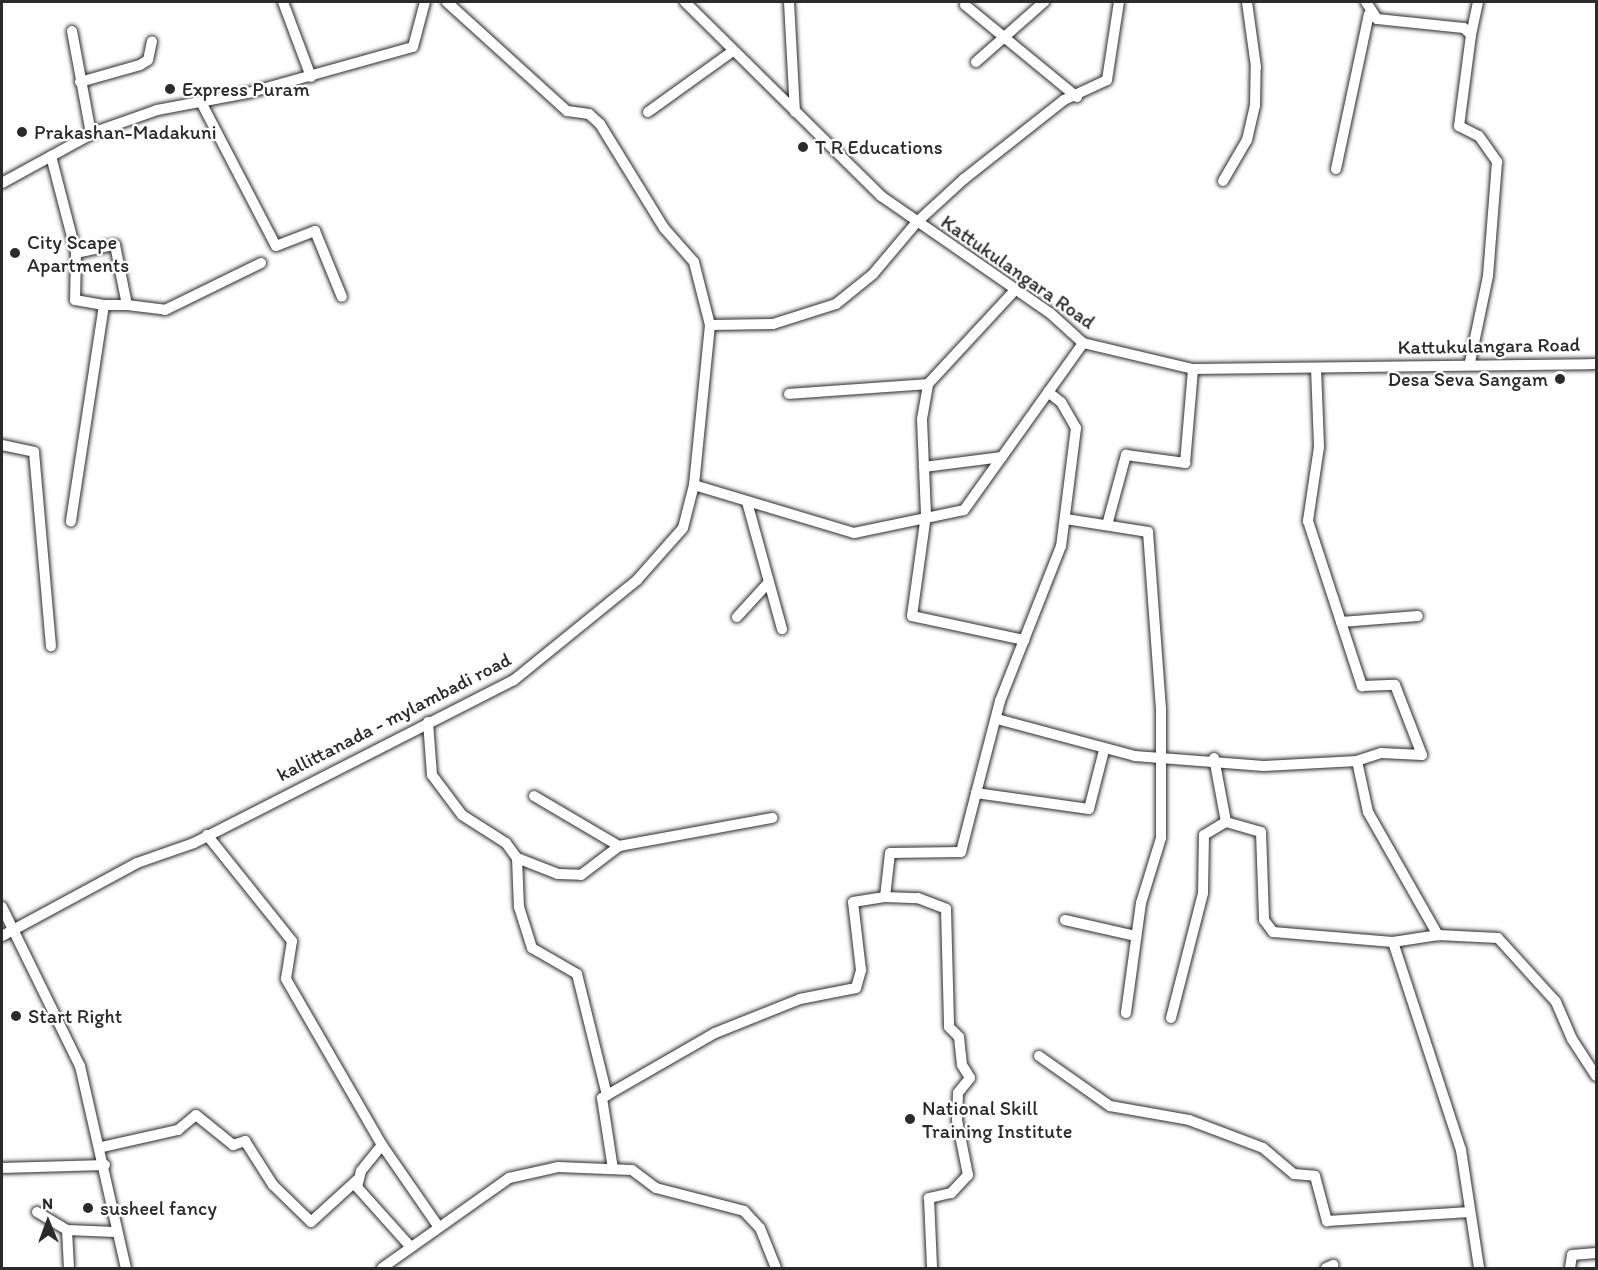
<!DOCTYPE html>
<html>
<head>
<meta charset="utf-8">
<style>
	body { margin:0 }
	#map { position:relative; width:1598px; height:1270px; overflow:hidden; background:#fff; font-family:Itim,sans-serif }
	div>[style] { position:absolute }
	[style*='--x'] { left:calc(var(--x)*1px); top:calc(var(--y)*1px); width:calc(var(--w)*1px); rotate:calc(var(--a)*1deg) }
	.roads { filter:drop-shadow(0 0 2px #2b2b2b) drop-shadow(0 0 2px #2b2b2b) }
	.minor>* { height:10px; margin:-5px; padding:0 5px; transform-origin:5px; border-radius:5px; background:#fff }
	.dots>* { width:16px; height:16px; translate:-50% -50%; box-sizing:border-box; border:3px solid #fff; border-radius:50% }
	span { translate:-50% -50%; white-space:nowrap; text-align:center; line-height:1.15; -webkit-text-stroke:4.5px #fff; paint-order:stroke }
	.poi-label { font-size:20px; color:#2b2b2b }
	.left { translate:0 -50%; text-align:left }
	.right { translate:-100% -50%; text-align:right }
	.street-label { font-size:20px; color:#2b2b2b }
	.frame { position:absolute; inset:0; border:3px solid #2b2b2b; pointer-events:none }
	.north { position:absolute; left:18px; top:1192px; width:60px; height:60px; -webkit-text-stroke:4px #fff; paint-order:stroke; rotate:359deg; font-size:16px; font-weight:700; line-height:24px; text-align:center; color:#2b2b2b }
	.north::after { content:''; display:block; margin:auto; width:21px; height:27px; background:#2b2b2b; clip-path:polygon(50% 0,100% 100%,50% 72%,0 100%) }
</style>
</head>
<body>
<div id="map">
	<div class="roads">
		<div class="minor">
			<i style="--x:283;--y:2;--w:80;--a:69.5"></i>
			<i style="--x:685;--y:2;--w:276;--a:44.7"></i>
			<i style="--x:881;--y:196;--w:206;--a:34.7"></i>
			<i style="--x:1050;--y:313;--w:45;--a:42.3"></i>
			<i style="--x:1083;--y:343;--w:113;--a:13.3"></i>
			<i style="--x:1193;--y:369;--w:403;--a:-0.7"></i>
			<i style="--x:789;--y:2;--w:110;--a:86.9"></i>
			<i style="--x:1366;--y:2;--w:20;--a:57"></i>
			<i style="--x:1377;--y:19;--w:87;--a:5.9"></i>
			<i style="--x:1464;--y:28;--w:10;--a:45"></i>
			<i style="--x:1471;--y:35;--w:92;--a:97.5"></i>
			<i style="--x:1459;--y:126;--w:22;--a:27"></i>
			<i style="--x:1479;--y:136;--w:32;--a:55"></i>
			<i style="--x:1497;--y:162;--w:114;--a:94.5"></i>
			<i style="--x:1488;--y:276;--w:88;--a:101.8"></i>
			<i style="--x:965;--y:5;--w:145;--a:39.4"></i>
			<i style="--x:72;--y:31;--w:105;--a:79.5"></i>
			<i style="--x:1471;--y:35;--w:34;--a:-78"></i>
			<i style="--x:976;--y:62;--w:91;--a:-41.4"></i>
			<i style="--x:80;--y:82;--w:62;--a:-15.8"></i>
			<i style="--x:140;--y:65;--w:9;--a:-32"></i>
			<i style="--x:148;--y:60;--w:19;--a:-78"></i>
			<i style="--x:201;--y:102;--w:162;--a:62.5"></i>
			<i style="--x:276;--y:246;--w:42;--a:-21"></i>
			<i style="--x:315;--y:231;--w:71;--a:67.8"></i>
			<i style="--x:648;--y:112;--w:105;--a:-35.7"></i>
			<i style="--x:51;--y:156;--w:100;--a:75.5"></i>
			<i style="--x:76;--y:253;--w:47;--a:91.2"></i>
			<i style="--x:75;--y:300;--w:29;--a:10"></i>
			<i style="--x:104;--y:305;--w:219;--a:98.7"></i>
			<i style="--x:1336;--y:169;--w:158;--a:-78"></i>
			<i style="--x:1223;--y:181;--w:48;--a:-59.7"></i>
			<i style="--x:1247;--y:140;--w:35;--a:-77"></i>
			<i style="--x:1255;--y:106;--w:39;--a:-89"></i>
			<i style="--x:1256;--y:67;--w:66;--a:-97.9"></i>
			<i style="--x:2;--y:183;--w:106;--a:-28.7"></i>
			<i style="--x:95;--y:132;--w:66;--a:-19.5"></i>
			<i style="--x:157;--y:110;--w:93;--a:-10.6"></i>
			<i style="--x:248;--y:93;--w:171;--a:-15.6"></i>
			<i style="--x:413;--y:47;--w:47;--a:-75.1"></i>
			<i style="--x:76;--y:253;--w:40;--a:-12"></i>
			<i style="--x:115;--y:245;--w:61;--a:78.7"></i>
			<i style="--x:127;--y:305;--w:23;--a:180"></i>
			<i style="--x:127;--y:305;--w:38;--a:7"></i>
			<i style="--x:165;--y:310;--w:107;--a:-26.1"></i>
			<i style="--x:710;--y:325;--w:63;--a:-0.9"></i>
			<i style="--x:773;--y:324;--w:66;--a:-17.6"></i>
			<i style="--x:836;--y:304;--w:48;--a:-39"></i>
			<i style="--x:873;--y:274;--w:68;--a:-49.8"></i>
			<i style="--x:917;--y:222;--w:64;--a:-42.5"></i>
			<i style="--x:964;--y:179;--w:127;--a:-38.3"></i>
			<i style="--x:1064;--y:100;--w:47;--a:-24.9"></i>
			<i style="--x:1107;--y:80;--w:79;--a:-81.3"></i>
			<i style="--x:1316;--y:368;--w:79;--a:87.8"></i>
			<i style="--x:1319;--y:447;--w:75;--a:98.5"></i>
			<i style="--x:1308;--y:521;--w:174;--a:71.9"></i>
			<i style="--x:1362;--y:686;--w:33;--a:-2"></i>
			<i style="--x:1395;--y:685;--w:75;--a:68.9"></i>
			<i style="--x:1422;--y:755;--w:41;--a:-177.2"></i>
			<i style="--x:1381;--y:753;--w:25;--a:162"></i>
			<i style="--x:1357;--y:761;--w:52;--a:77.8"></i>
			<i style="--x:1368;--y:812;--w:142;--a:60.4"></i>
			<i style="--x:1438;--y:935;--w:60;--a:2.9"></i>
			<i style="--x:1498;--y:938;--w:86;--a:47.8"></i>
			<i style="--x:1556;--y:1002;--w:40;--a:66.6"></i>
			<i style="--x:1572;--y:1039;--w:44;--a:57"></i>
			<i style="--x:1048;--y:392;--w:16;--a:38"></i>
			<i style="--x:1061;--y:402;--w:30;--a:60"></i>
			<i style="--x:1076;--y:428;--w:119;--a:97.2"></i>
			<i style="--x:1061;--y:546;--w:167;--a:111.5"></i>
			<i style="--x:1000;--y:701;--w:95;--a:104.6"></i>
			<i style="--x:976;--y:793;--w:114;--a:8.1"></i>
			<i style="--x:1089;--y:809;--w:61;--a:-75.7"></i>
			<i style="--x:789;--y:394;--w:139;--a:-4.1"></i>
			<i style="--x:928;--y:384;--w:127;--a:-47.2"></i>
			<i style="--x:2;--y:445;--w:33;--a:12"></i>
			<i style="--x:34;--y:452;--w:195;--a:85"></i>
			<i style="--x:1002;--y:457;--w:79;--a:172.7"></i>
			<i style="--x:924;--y:467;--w:48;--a:87.6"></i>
			<i style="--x:926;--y:515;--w:102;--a:97.9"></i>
			<i style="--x:912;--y:616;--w:115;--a:12.1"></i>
			<i style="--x:924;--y:467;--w:48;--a:-92.4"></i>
			<i style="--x:922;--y:419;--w:36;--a:-80"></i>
			<i style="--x:694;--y:485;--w:167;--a:16.7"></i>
			<i style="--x:854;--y:533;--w:112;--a:-11.8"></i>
			<i style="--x:964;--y:510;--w:205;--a:-54.5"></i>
			<i style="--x:747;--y:502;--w:132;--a:74.6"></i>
			<i style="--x:1066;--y:519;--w:83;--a:9"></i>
			<i style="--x:1148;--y:532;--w:177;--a:85.8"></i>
			<i style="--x:1161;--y:709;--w:129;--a:90"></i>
			<i style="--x:1161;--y:838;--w:68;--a:107.1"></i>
			<i style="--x:1141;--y:903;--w:111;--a:97.8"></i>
			<i style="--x:1107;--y:525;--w:73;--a:-74.8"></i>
			<i style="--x:1126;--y:455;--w:60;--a:7.7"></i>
			<i style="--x:1185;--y:463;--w:94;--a:-85.1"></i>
			<i style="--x:737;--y:617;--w:47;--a:-47.6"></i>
			<i style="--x:1341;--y:622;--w:77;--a:-4.5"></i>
			<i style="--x:997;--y:719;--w:143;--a:15"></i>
			<i style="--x:1135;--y:756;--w:129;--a:4.4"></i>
			<i style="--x:1264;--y:766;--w:93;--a:-3.1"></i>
			<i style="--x:428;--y:722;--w:53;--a:85.7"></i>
			<i style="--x:432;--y:775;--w:50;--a:53.1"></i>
			<i style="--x:462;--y:815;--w:52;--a:32.5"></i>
			<i style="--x:506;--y:843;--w:19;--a:54"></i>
			<i style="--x:517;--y:858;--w:49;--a:87.7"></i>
			<i style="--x:519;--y:907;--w:43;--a:72.4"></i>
			<i style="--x:532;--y:948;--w:52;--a:30"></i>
			<i style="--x:577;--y:974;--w:125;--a:76.1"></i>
			<i style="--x:534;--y:796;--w:99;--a:30.5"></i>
			<i style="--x:619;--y:846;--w:156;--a:-10.4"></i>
			<i style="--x:1226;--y:822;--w:36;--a:16"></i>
			<i style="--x:1261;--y:832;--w:88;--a:88"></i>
			<i style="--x:1264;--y:920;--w:15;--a:53"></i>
			<i style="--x:1273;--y:932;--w:120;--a:4.8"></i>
			<i style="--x:1393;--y:942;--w:46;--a:-8.8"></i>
			<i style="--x:207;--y:835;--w:136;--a:51.3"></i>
			<i style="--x:292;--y:941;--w:38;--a:99"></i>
			<i style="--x:286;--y:979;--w:192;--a:60"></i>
			<i style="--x:382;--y:1145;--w:98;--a:55.3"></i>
			<i style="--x:517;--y:858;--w:44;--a:21.3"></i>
			<i style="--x:558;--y:874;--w:23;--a:2"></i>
			<i style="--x:581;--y:875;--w:48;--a:-37.3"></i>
			<i style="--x:885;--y:897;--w:33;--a:2"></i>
			<i style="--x:918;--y:898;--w:30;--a:21"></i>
			<i style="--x:946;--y:909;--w:118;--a:88.5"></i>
			<i style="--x:949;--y:1027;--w:14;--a:45"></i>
			<i style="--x:959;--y:1037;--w:28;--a:84"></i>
			<i style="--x:962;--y:1065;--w:15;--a:58"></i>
			<i style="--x:970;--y:1078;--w:19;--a:129"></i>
			<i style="--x:958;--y:1093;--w:27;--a:92"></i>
			<i style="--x:957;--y:1120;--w:56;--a:78.7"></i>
			<i style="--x:968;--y:1175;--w:25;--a:133"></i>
			<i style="--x:951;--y:1193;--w:23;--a:167"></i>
			<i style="--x:929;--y:1198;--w:70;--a:87.5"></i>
			<i style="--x:2;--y:907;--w:177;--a:63.9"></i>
			<i style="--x:80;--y:1066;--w:207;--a:77.2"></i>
			<i style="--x:1065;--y:920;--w:73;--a:12.7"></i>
			<i style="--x:2;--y:936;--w:153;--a:-28.4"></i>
			<i style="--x:137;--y:863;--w:60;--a:-19.3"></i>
			<i style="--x:194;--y:843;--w:359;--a:-27"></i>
			<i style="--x:514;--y:680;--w:159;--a:-39.1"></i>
			<i style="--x:637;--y:580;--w:69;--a:-48.5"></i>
			<i style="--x:683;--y:528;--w:44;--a:-75.7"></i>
			<i style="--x:694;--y:485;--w:161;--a:-84.3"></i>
			<i style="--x:710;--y:325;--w:65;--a:-104.3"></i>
			<i style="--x:694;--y:262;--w:45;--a:-131.4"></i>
			<i style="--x:664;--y:228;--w:122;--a:-121.6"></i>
			<i style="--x:600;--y:124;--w:15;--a:-138"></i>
			<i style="--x:589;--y:114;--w:22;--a:-172"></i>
			<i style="--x:567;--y:111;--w:162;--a:-137.8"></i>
			<i style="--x:1393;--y:942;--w:219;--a:71.9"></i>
			<i style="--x:1461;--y:1150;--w:119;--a:81.3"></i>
			<i style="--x:1171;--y:1018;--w:129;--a:-75.6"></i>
			<i style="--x:1203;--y:893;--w:58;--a:-89"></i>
			<i style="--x:1204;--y:835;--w:26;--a:-31"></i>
			<i style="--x:1226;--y:822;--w:65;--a:-100.6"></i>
			<i style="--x:1039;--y:1056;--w:87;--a:35.2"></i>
			<i style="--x:1110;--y:1106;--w:80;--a:10"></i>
			<i style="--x:1189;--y:1120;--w:79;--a:20.7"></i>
			<i style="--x:1263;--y:1148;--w:40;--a:40"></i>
			<i style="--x:1294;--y:1174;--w:21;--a:5"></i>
			<i style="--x:1315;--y:1176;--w:47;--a:75.1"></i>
			<i style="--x:1327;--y:1221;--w:143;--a:-3.6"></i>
			<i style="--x:382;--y:1145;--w:33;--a:129"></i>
			<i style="--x:361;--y:1171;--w:16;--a:104"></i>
			<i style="--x:357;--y:1187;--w:79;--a:48.1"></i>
			<i style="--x:102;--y:1147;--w:78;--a:-12.6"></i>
			<i style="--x:178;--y:1130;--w:23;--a:-40"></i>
			<i style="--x:196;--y:1115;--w:48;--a:39"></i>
			<i style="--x:233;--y:1145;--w:13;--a:-18"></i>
			<i style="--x:245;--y:1141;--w:52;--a:57.5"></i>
			<i style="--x:273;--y:1185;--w:53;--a:44.2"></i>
			<i style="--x:311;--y:1222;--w:62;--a:-42.4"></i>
			<i style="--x:2;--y:1168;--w:103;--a:-1.7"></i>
			<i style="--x:613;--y:1169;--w:72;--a:-98.8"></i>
			<i style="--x:602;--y:1098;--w:130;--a:-29.9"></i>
			<i style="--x:715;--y:1033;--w:92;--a:-21.8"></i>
			<i style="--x:800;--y:999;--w:57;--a:-11.1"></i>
			<i style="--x:856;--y:988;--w:19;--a:-74"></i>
			<i style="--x:861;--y:970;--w:68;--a:-96.7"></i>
			<i style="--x:853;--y:902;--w:32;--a:-9"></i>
			<i style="--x:885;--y:897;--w:44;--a:-83.5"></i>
			<i style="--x:890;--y:853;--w:71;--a:-0.8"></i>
			<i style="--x:961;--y:852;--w:61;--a:-75.7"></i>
			<i style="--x:37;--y:1212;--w:35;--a:31"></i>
			<i style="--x:67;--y:1230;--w:48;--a:2.4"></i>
			<i style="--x:67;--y:1230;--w:36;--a:87"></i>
			<i style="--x:382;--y:1268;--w:156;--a:-35.3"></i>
			<i style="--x:509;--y:1178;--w:50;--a:-12.7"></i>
			<i style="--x:558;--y:1167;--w:74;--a:2.3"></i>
			<i style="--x:632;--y:1170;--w:30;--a:37"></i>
			<i style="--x:656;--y:1188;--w:91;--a:14.6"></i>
			<i style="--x:744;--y:1211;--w:23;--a:47"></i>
			<i style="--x:760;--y:1228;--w:43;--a:68.2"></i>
			<i style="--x:1326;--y:1268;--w:8;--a:-23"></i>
			<i style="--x:1570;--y:1268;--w:13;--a:-81"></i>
			<i style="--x:1572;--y:1255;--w:24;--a:-5"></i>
		</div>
	</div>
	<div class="dots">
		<i style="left:170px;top:89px;background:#2b2b2b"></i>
		<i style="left:22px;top:132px;background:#2b2b2b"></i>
		<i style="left:803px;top:147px;background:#2b2b2b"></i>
		<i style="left:15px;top:253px;background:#2b2b2b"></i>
		<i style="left:1560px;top:379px;background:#2b2b2b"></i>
		<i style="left:16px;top:1016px;background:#2b2b2b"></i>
		<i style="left:910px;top:1119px;background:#2b2b2b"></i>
		<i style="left:88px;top:1208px;background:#2b2b2b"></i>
	</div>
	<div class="poi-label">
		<span class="left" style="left:182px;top:89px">Express Puram</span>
		<span class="left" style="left:34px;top:132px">Prakashan-Madakuni</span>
		<span class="left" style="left:815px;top:147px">T R Educations</span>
		<span class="left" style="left:27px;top:254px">City Scape<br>Apartments</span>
		<span class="right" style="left:1548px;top:379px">Desa Seva Sangam</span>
		<span class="left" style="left:28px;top:1016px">Start Right</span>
		<span class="left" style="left:922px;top:1120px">National Skill<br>Training Institute</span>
		<span class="left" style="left:100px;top:1208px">susheel fancy</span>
	</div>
	<div class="street-label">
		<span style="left:1018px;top:272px;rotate:35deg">Kattukulangara Road</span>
		<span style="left:1489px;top:346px;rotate:-1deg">Kattukulangara Road</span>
		<span style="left:394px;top:717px;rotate:-27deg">kallittanada - mylambadi road</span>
	</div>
	<div class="frame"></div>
	<div class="north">N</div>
</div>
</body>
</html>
